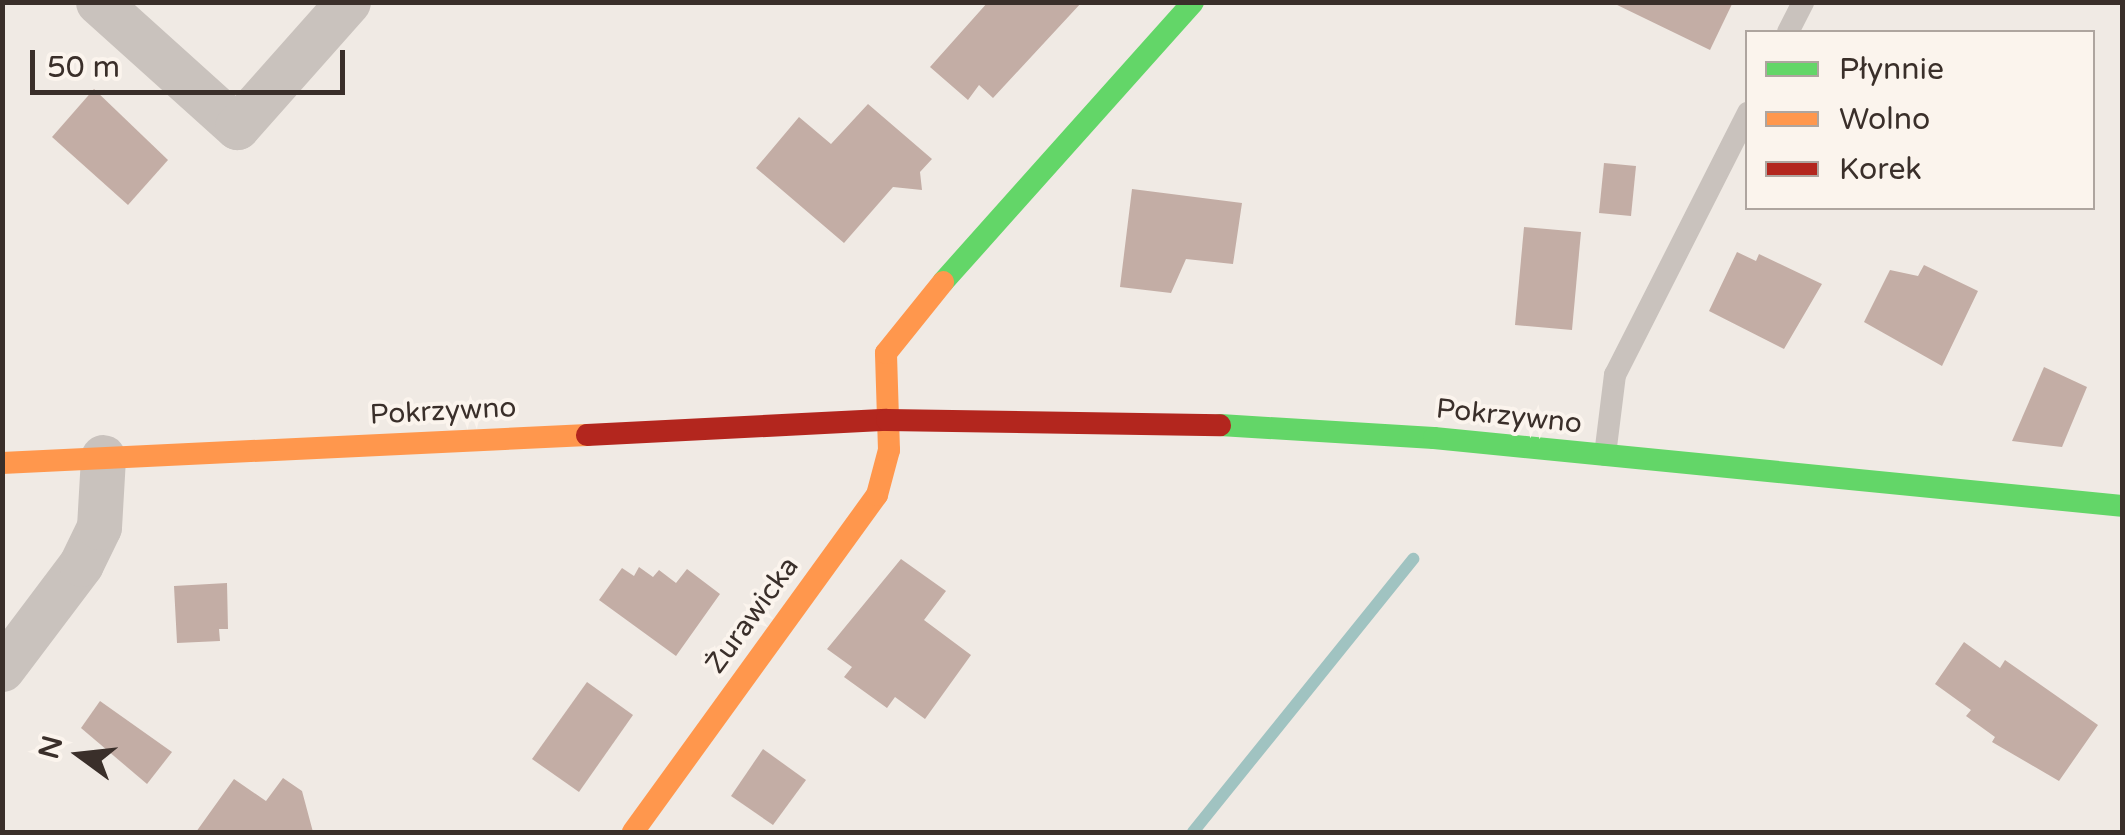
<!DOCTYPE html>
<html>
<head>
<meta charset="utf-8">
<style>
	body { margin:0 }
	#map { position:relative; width:2125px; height:835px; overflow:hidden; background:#f0eae4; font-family:"Varela Round",sans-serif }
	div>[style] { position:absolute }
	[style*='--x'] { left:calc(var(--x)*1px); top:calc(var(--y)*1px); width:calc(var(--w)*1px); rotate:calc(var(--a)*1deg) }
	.stream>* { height:12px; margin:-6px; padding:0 6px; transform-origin:6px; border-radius:6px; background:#a0c3c1 }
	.building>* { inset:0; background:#c3ada5 }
	.lane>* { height:22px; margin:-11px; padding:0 11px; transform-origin:11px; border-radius:11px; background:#c9c2bd }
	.street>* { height:45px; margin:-22.5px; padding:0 22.5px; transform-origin:22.5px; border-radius:22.5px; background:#c9c2bd }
	.fast>* { height:22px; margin:-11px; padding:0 11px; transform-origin:11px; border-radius:11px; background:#63d668 }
	.slow>* { height:22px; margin:-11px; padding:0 11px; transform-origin:11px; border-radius:11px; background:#ff974d }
	.jam>* { height:22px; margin:-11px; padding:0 11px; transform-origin:11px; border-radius:11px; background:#b3261e }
	span { translate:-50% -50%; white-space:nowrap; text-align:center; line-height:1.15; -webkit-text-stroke:8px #fbf4ed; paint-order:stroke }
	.street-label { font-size:28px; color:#3a2f2a }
	.frame { position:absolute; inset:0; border:5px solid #3a2f2a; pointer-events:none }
	.legend { position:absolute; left:1745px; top:30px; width:350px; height:180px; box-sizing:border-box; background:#fbf4ed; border:2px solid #aea59f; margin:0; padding:12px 18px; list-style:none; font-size:30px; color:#3a2f2a }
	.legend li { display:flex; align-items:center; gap:20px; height:50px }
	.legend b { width:50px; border:2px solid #aea59f }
	.north { position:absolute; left:30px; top:705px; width:100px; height:100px; -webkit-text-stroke:8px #fbf4ed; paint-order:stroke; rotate:285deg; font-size:28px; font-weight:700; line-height:40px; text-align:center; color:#3a2f2a }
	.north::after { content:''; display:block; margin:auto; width:35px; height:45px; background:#3a2f2a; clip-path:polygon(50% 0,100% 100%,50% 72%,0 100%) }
	.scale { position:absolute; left:30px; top:50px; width:315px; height:45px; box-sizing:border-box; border:5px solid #3a2f2a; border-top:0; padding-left:12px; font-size:30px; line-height:35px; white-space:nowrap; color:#3a2f2a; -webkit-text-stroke:8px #fbf4ed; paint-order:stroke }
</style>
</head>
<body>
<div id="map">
	<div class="stream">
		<i style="--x:1193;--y:832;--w:351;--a:-51.1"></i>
	</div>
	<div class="building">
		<i style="clip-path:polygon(988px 2px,1082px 2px,993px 98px,979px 85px,968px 100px,930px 67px)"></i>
		<i style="clip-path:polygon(1611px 2px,1733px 2px,1710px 50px)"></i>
		<i style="clip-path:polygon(94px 89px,168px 160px,128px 205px,52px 137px)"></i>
		<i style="clip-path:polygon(868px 104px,932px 159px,920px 172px,922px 190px,893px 187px,844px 243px,756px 168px,799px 117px,831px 144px)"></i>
		<i style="clip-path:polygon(1604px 163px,1636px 166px,1631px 216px,1599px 213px)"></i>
		<i style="clip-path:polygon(1132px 189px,1242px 203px,1233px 264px,1186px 259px,1171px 293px,1120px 287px)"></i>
		<i style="clip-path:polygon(1524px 227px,1581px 232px,1572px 330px,1515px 325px)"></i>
		<i style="clip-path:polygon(1737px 252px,1756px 261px,1759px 254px,1822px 284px,1784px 349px,1709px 311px)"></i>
		<i style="clip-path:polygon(1924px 265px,1978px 291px,1942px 366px,1864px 322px,1890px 270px,1918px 276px)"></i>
		<i style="clip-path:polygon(2044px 367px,2087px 387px,2062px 447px,2012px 441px)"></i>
		<i style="clip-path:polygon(901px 559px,946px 591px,924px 620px,971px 655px,925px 719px,895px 697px,887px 708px,844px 677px,852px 667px,827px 649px)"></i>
		<i style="clip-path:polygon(639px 567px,653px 577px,659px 570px,676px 583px,687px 569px,720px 594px,676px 656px,599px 600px,622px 568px,634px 576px)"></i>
		<i style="clip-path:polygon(227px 583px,228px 629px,219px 629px,220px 641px,177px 643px,174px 586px)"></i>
		<i style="clip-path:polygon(1964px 642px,2000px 668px,2005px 660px,2098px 725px,2059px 781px,1992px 742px,1995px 737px,1966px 716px,1971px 710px,1935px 684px)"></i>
		<i style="clip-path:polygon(587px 682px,633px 715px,579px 792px,532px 759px)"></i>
		<i style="clip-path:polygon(100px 701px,172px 752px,147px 784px,81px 728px)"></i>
		<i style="clip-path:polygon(763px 749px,806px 780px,773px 825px,731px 796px)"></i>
		<i style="clip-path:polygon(283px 778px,302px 791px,313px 832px,196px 832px,234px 779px,266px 801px)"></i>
	</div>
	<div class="lane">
		<i style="--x:1788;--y:32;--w:34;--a:-63"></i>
		<i style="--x:1605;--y:455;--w:81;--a:-82.9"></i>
		<i style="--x:1615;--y:375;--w:294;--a:-63.1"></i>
	</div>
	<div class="street">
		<i style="--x:98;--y:2;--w:187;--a:42"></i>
		<i style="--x:237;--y:127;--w:167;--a:-48.4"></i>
		<i style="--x:2;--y:669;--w:131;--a:-53"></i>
		<i style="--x:81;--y:564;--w:41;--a:-64.1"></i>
		<i style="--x:99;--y:527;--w:70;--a:-86.7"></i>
	</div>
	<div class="fast">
		<i style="--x:943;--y:282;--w:375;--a:-48.2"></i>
		<i style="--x:1220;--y:425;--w:214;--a:3.5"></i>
		<i style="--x:1434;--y:438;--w:691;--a:5.64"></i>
	</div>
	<div class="slow">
		<i style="--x:2;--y:463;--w:586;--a:-2.74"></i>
		<i style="--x:633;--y:832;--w:416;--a:-54.1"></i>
		<i style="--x:877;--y:495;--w:47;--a:-75.1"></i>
		<i style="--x:889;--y:450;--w:97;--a:-91.8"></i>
		<i style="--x:886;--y:353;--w:91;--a:-51.2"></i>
	</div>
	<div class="jam">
		<i style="--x:587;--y:435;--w:300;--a:-2.9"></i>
		<i style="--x:887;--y:420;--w:333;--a:0.9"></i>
	</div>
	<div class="street-label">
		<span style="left:443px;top:411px;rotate:-3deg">Pokrzywno</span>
		<span style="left:1509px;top:416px;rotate:6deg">Pokrzywno</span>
		<span style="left:752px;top:615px;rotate:-54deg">Żurawicka</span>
	</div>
	<div class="frame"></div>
	<ul class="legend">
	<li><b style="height:12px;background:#63d668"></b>Płynnie</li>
	<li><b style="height:12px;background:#ff974d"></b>Wolno</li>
	<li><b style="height:12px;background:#b3261e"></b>Korek</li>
	</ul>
	<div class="north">N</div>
	<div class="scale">50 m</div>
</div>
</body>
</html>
